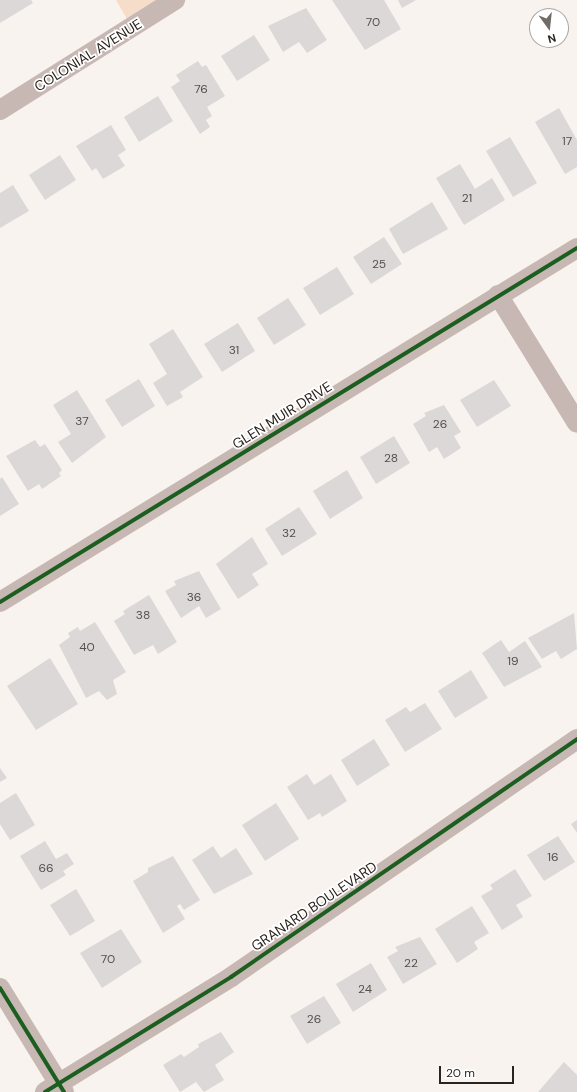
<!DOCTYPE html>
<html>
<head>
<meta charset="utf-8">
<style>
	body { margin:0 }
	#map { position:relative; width:577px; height:1092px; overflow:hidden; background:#f8f3ee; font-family:"DM Sans",sans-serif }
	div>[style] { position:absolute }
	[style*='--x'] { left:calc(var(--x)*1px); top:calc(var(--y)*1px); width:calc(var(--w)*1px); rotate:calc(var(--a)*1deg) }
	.green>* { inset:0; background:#f5ddc9 }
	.building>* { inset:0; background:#dcd8d8 }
	.street>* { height:20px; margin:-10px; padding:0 10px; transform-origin:10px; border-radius:10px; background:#c7b8b3 }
	.cycleway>* { height:4px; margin:-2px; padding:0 2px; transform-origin:2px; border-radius:2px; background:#1b5e20 }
	span { translate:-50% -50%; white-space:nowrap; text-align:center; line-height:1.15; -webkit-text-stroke:3.5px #fff; paint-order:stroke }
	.number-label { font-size:12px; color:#56504c }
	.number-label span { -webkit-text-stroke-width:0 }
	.street-label { font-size:14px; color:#2a231e }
	.north { position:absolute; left:529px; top:8px; width:40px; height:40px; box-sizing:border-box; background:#fff; border:1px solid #aaa7a5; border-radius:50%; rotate:165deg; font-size:11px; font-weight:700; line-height:16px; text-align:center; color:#2a231e }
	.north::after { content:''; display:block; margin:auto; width:14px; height:18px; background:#726c67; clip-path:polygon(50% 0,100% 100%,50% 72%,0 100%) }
	.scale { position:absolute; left:439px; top:1066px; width:75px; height:18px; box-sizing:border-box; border:2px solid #2a231e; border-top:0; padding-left:5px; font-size:12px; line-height:14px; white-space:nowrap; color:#2a231e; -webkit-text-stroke:3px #fff; paint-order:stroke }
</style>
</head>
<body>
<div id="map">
	<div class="green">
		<i style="clip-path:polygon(116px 0,158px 0,127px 19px)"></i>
	</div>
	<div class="building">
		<i style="clip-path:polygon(0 0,31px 0,33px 3px,0 23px)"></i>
		<i style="clip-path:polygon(332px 0,384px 0,401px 29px,365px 50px)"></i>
		<i style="clip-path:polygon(398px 0,416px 0,402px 8px)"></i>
		<i style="clip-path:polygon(306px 8px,327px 40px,307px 53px,299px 42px,283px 52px,268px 26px)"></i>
		<i style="clip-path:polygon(254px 35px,270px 60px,237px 81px,221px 56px)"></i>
		<i style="clip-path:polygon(198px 61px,202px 67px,206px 65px,225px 96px,207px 107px,212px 116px,206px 120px,210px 127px,200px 134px,171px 87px,180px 81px,176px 75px)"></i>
		<i style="clip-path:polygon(158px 96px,173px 121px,139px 142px,124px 117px)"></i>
		<i style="clip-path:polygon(559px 108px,577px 140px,577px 167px,565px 174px,535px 122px)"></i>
		<i style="clip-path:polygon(111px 125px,126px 150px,118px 155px,125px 166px,103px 179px,96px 168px,92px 171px,76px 146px)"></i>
		<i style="clip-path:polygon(510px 137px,537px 183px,513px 197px,486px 151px)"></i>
		<i style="clip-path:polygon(60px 155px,76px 180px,45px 200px,29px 175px)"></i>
		<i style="clip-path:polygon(460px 164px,475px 189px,492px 178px,505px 200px,464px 225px,436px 178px)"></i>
		<i style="clip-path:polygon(13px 185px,29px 211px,0 228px,0 193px)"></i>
		<i style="clip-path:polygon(432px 202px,448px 229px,403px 254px,389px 229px)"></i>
		<i style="clip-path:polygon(384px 237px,402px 264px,371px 284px,353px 257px)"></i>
		<i style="clip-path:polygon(337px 267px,354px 294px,320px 315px,303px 288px)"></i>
		<i style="clip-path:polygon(288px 298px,306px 325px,274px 345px,257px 318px)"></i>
		<i style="clip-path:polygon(238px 323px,255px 351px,222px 372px,204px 344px)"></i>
		<i style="clip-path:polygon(173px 329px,203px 377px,180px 392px,183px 397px,167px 406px,153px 383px,167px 374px,149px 344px)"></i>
		<i style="clip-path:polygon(139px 379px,155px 406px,122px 427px,105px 400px)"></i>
		<i style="clip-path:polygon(494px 380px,511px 406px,477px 427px,460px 400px)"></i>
		<i style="clip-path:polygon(77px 390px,106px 437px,72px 463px,58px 442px,71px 434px,53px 405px)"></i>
		<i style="clip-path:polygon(444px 405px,461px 432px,454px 436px,461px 448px,444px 459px,437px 447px,429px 452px,413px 424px,426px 416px,424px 413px)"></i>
		<i style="clip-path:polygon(394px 436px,410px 463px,376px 484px,360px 457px)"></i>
		<i style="clip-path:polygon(35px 440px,40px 447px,45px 444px,62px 470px,59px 473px,61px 476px,42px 489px,39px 484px,28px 491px,6px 456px)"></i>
		<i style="clip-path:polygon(347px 470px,363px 498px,330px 519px,313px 491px)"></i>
		<i style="clip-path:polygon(2px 477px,19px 504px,0 516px,0 479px)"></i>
		<i style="clip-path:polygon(299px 507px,317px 534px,282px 556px,265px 529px)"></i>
		<i style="clip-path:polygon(252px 537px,268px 564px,252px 574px,259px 585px,238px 599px,216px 564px)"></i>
		<i style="clip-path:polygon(199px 571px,221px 609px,206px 618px,199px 606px,181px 618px,165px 591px,176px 585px,174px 581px)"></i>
		<i style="clip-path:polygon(149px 595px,177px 642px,158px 654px,153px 645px,134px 655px,114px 621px,125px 614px,123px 611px)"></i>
		<i style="clip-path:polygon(574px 613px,577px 649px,561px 659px,556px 651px,542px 659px,528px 638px)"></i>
		<i style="clip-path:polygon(95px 622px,126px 672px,113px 680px,117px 694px,107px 700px,99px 691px,86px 698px,59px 645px,70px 637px,68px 633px,78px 627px,80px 631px)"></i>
		<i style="clip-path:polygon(501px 640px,509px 652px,525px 641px,542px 667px,504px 687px,482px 653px)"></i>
		<i style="clip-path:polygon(50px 658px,78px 704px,36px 730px,7px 686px)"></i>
		<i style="clip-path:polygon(471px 670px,488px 698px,455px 718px,438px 691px)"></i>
		<i style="clip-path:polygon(425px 703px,442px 729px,405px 752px,385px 720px,406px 707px,410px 712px)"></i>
		<i style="clip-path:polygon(374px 739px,390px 765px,357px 786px,341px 760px)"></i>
		<i style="clip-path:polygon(0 768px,7px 778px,0 782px)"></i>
		<i style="clip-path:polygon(307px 774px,314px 785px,331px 774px,347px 801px,322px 817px,320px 813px,308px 820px,287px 787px)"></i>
		<i style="clip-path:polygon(16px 793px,35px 825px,10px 840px,0 824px,0 803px)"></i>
		<i style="clip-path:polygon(276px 803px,299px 839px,265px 861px,242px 825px)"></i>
		<i style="clip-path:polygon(577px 820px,577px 833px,571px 824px)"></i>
		<i style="clip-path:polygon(558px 836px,575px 862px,544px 881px,527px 855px)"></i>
		<i style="clip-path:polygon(45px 841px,56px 859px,67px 853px,74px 864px,63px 871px,66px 875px,41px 890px,20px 856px)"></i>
		<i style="clip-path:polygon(213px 846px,221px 858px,236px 848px,253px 874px,214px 894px,192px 860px)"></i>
		<i style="clip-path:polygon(173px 856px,200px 900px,184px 910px,180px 904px,177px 906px,185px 919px,163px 933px,133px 881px,148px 872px,148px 868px)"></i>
		<i style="clip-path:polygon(515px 869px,532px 896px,516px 905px,523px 917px,502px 930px,481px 896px,493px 889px,490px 885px)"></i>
		<i style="clip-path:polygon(76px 889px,95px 921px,70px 936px,50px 905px)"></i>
		<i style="clip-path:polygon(472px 906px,489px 933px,474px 942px,478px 949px,457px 963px,435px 929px)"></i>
		<i style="clip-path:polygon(121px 929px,142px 962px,102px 988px,80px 953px)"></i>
		<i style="clip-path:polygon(420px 937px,437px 964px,403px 984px,387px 957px,398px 951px,395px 947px)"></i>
		<i style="clip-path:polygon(371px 963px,387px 990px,353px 1012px,336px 984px)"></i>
		<i style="clip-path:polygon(324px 996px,341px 1023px,307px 1044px,290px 1016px)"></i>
		<i style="clip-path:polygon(221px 1032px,234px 1052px,215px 1065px,224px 1080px,204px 1092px,196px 1082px,180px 1092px,163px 1065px,181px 1054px,184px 1057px,199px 1047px,198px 1044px)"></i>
		<i style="clip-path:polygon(564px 1062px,577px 1075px,577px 1092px,538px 1092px)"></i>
	</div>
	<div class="street">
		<i style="--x:0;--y:110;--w:207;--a:-32.2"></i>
		<i style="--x:498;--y:295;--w:150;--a:58.3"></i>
		<i style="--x:0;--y:602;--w:677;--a:-31.53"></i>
		<i style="--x:0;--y:988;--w:122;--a:58.4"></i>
		<i style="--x:45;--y:1092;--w:219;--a:-31.7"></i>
		<i style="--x:231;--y:977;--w:420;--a:-34.5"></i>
	</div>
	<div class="cycleway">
		<i style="--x:0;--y:602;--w:677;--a:-31.53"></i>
		<i style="--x:0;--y:988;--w:122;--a:58.4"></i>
		<i style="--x:45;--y:1092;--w:219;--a:-31.7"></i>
		<i style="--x:231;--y:977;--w:420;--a:-34.5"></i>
	</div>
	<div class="number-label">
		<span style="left:373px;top:23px">70</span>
		<span style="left:201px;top:90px">76</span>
		<span style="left:567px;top:142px">17</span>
		<span style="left:467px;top:199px">21</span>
		<span style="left:379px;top:265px">25</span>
		<span style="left:234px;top:351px">31</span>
		<span style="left:82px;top:422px">37</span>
		<span style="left:440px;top:425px">26</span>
		<span style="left:391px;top:459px">28</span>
		<span style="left:289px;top:534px">32</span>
		<span style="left:194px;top:598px">36</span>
		<span style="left:143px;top:616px">38</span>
		<span style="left:87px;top:648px">40</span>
		<span style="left:513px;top:662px">19</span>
		<span style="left:553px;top:858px">16</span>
		<span style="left:46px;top:869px">66</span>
		<span style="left:108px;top:960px">70</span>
		<span style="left:411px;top:964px">22</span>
		<span style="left:365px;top:990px">24</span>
		<span style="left:314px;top:1020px">26</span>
	</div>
	<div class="street-label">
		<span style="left:88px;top:55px;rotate:-32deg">COLONIAL AVENUE</span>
		<span style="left:282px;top:415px;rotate:-32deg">GLEN MUIR DRIVE</span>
		<span style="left:314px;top:906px;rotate:-34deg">GRANARD BOULEVARD</span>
	</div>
	<div class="north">N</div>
	<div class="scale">20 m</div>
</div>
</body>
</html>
